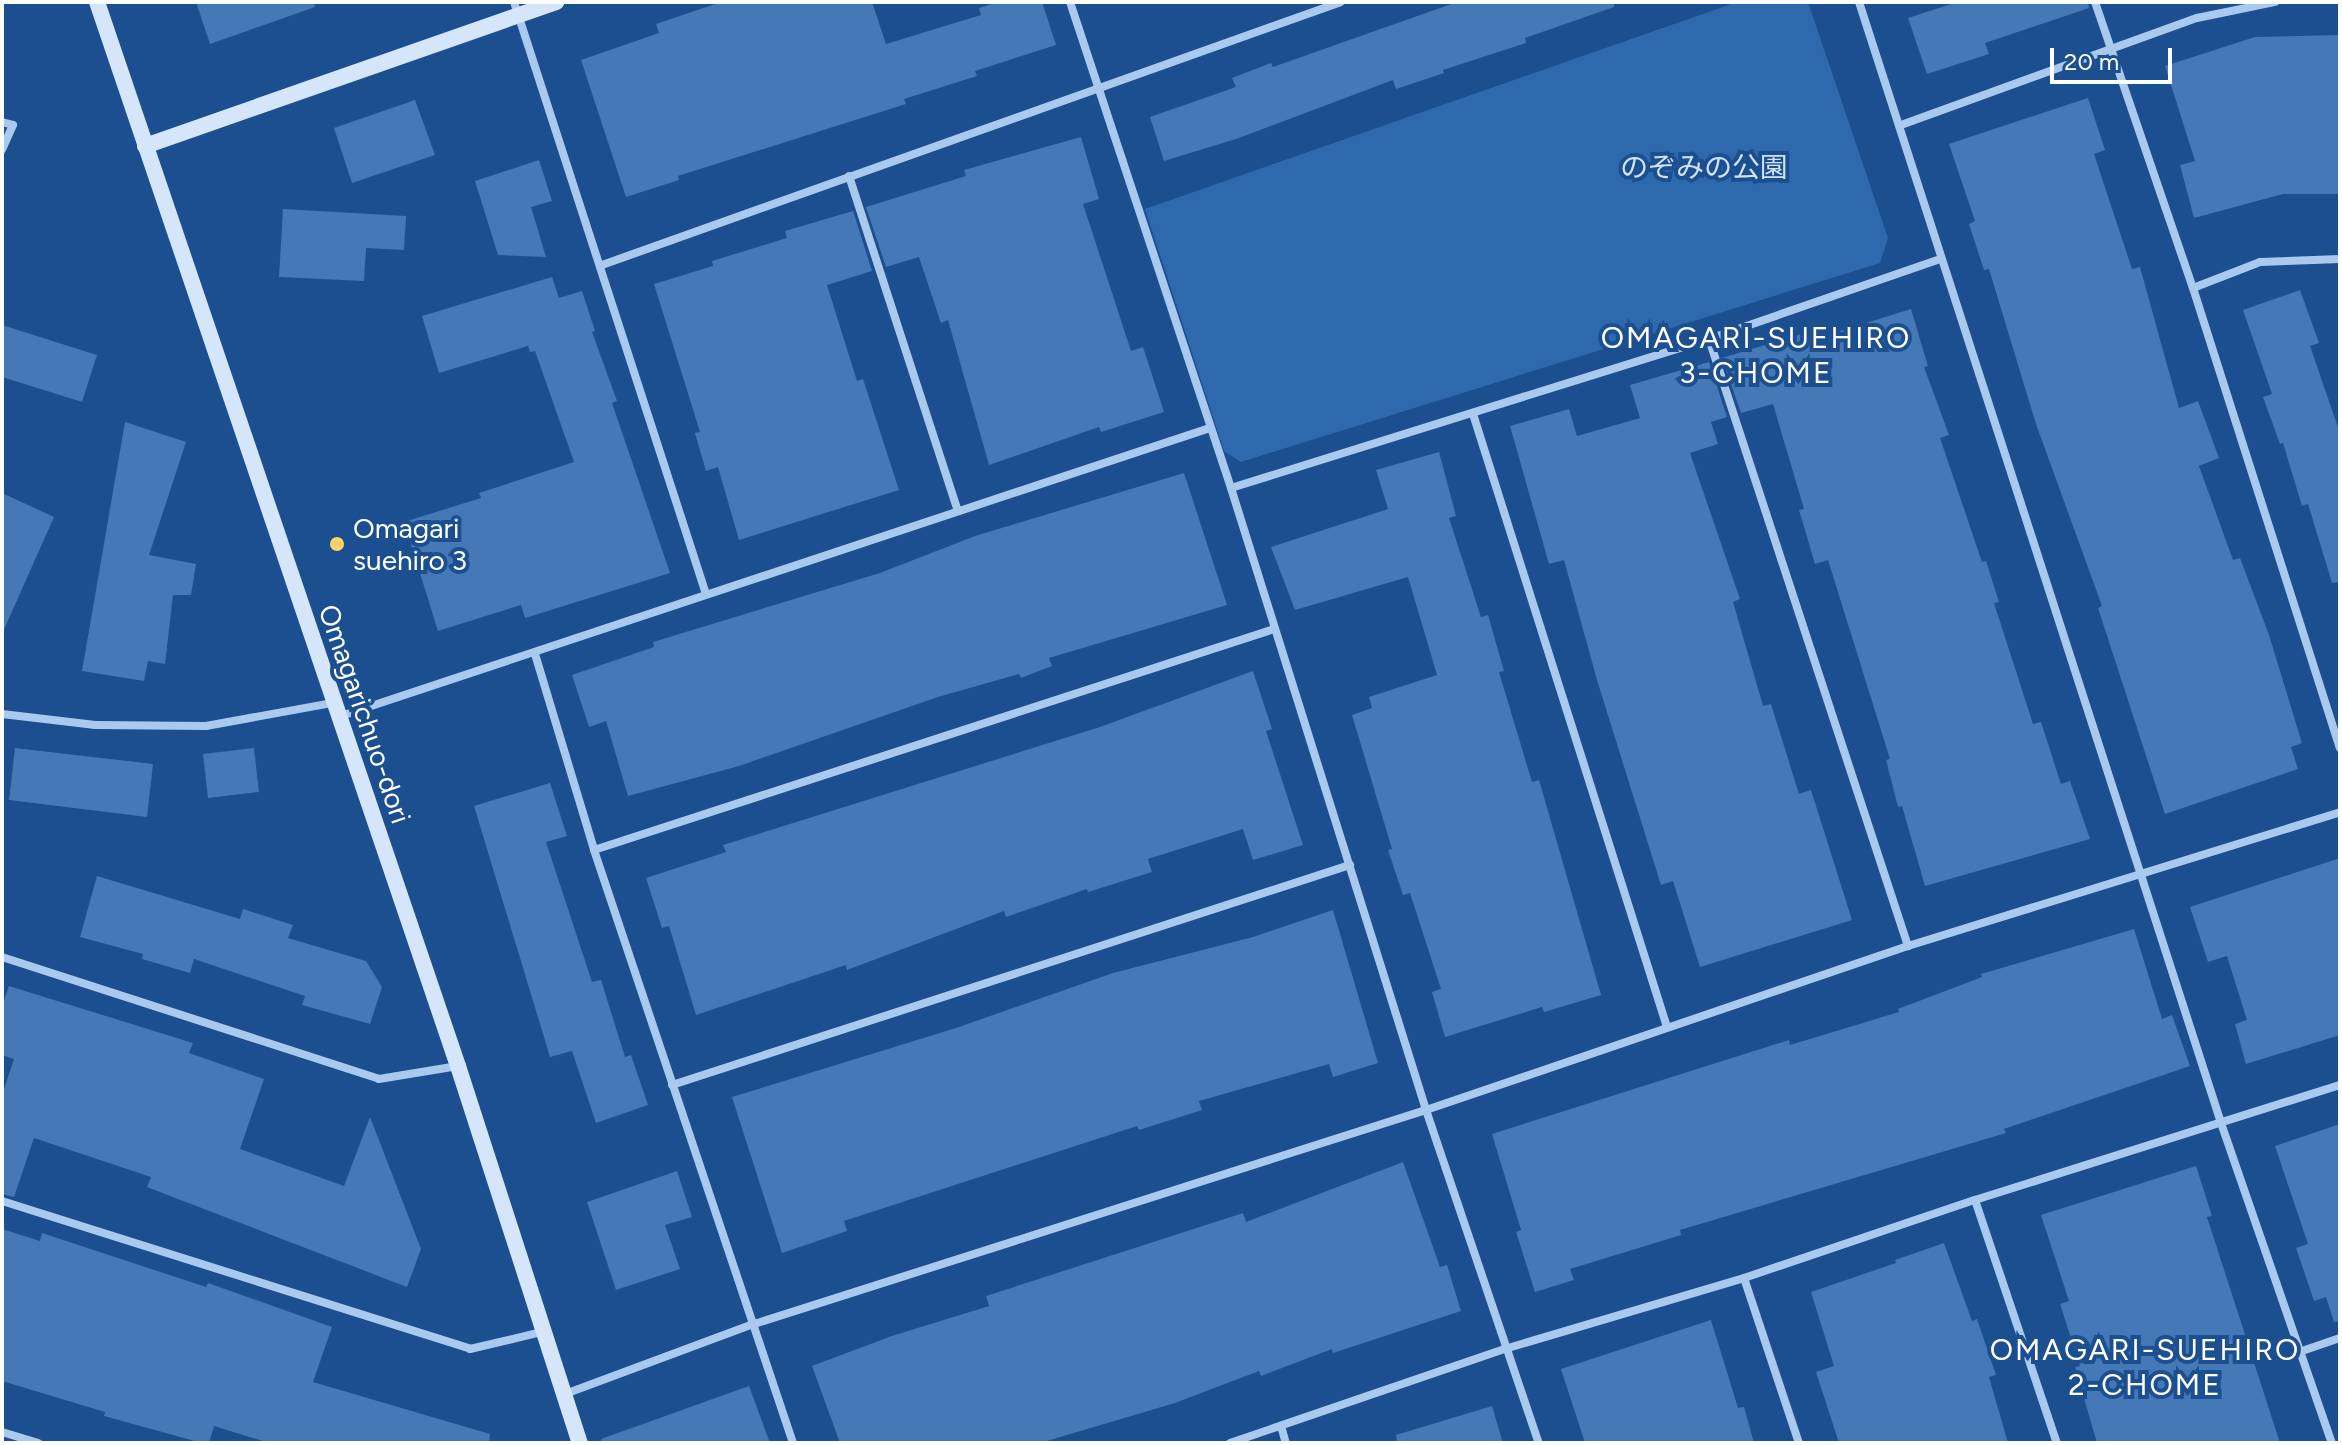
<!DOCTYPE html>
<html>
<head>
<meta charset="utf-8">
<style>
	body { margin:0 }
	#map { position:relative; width:2342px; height:1445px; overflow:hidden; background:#1b4f8f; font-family:Figtree,"Noto Sans JP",sans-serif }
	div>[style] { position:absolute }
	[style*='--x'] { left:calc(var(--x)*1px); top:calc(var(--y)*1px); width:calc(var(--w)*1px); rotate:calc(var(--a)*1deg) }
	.green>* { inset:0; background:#2e69ad }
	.building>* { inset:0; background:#4478b7 }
	.street>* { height:8px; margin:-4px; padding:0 4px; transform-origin:4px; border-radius:4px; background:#a9c9ee }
	.secondary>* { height:16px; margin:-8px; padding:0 8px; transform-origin:8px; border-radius:8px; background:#d6e6fa }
	.dots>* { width:22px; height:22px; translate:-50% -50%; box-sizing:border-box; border:4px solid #1b4f8f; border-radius:50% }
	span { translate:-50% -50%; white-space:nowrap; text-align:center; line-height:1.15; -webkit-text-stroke:8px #1b4f8f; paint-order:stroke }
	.park-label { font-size:28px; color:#cfe3fa }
	.poi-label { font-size:28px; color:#fff }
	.left { translate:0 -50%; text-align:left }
	.street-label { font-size:28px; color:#fff }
	.neighbourhood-label { font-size:30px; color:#fff; letter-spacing:2px }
	.frame { position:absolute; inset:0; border:4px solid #fff; pointer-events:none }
	.scale { position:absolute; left:2050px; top:48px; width:122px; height:36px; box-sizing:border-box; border:4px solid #fff; border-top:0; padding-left:10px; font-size:24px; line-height:28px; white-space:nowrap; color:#fff; -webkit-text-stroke:6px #1b4f8f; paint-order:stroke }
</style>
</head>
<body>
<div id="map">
	<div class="green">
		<i style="clip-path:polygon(1737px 2px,1808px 2px,1888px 238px,1880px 263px,1241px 462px,1224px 451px,1145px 209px)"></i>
	</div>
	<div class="building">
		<i style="clip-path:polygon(196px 2px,314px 2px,315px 7px,210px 44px)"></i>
		<i style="clip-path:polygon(721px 2px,872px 2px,886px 44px,981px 15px,979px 8px,998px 2px,1042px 2px,1056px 45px,975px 71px,977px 76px,904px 99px,906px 104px,678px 176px,679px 180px,626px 197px,581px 60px,659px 33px,656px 24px)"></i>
		<i style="clip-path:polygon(1457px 2px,1614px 2px,1614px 7px,1525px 38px,1526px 43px,1443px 70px,1444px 73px,1396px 89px,1393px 80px,1239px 138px,1164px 161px,1150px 117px,1236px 87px,1232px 78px,1271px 63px,1273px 67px)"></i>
		<i style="clip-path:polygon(1957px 2px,2088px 2px,2089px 8px,1985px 43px,1989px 54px,1927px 74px,1908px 18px)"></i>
		<i style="clip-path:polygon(2340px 35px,2340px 194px,2283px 194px,2194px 218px,2180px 165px,2195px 161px,2165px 66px,2255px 37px)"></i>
		<i style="clip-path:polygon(2088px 98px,2105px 150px,2094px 154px,2132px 269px,2140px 267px,2179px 408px,2198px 401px,2219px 458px,2199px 466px,2233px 560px,2240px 558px,2269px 635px,2302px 743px,2291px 747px,2298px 769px,2165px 814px,2098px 608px,2102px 606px,2036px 424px,1989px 269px,1984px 270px,1969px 224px,1975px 221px,1949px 144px)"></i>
		<i style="clip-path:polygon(415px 100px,435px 155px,352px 183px,334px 128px)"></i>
		<i style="clip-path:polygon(1081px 137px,1099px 199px,1083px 204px,1131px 351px,1143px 347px,1164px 412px,1101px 432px,1099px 427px,989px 465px,948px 320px,941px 323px,919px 257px,886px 267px,866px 207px,966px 176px,964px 170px)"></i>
		<i style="clip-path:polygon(539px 160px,552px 201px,531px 207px,546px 257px,498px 255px,475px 181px)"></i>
		<i style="clip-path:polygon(283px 209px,406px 216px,404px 250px,366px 248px,364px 281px,279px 277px)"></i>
		<i style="clip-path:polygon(853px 211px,872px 271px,827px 285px,857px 381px,863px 379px,899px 490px,739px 540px,718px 467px,706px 471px,695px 433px,700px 432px,654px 284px,713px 266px,712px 261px,787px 238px,785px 231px)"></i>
		<i style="clip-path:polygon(552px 277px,559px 298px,582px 291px,595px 331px,592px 332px,617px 401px,612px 403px,670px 573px,525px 618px,521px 605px,438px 631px,404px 522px,481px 498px,479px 493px,574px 462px,535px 351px,530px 352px,528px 346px,439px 373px,422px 316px)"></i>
		<i style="clip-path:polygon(2300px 290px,2319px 343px,2310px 346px,2340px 433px,2340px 582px,2332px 583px,2308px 504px,2302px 506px,2283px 443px,2280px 444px,2263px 397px,2272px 394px,2243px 310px)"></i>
		<i style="clip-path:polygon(1911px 309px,1928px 366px,1924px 367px,1949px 435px,1940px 438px,1982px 562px,1986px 561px,1999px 602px,1994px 603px,2033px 724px,2041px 722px,2061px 784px,2070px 781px,2090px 839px,1925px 886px,1902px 806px,1898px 807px,1886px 760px,1890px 759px,1828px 560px,1815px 564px,1799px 510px,1804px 509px,1773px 404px,1741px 413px,1722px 358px,1808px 332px,1811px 340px)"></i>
		<i style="clip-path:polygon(2px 325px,97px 355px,82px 402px,2px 377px)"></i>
		<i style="clip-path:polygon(1709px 362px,1727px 417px,1711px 422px,1718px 444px,1690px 453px,1740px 599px,1733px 602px,1763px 706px,1771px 704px,1799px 794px,1811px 790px,1852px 920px,1700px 967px,1673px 881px,1661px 885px,1597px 680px,1564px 560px,1549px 564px,1510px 426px,1569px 409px,1577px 436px,1640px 418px,1630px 385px)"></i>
		<i style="clip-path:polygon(125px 422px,186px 442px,149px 555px,196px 564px,191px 595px,173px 595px,165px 664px,148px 661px,144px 681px,82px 671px)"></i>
		<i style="clip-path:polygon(1439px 452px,1456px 516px,1449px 518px,1481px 617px,1488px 615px,1504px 671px,1499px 672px,1532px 782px,1539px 780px,1601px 995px,1544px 1012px,1542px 1007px,1445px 1037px,1432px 992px,1441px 989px,1410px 893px,1403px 895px,1388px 850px,1392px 849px,1352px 715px,1372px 708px,1369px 697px,1437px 675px,1408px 577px,1295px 610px,1271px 547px,1388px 509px,1376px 470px)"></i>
		<i style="clip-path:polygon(1184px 473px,1227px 605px,1049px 658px,1052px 666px,1021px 678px,1019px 674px,938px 697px,739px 766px,628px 796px,606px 721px,589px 727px,572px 675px,654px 647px,653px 642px,880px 573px,975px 536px)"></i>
		<i style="clip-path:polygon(2px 493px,54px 517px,2px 634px)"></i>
		<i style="clip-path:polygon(1253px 671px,1272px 729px,1266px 731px,1303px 845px,1253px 860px,1243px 829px,1148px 859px,1152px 872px,1088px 892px,1087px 889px,1006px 917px,1004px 911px,847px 970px,846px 965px,696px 1015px,669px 926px,662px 928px,646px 878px,726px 852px,723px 845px,1100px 727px)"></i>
		<i style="clip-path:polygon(15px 748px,153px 764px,147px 817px,9px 800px)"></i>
		<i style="clip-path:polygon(254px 748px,259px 792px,208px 798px,203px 754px)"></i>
		<i style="clip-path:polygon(550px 783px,567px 836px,546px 842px,592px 982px,601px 980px,625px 1057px,631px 1055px,648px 1105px,596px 1123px,572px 1051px,550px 1057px,474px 806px)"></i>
		<i style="clip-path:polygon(2340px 858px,2340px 1035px,2246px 1064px,2235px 1024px,2247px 1020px,2227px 956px,2208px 962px,2190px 907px)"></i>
		<i style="clip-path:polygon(97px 876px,240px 919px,243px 909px,293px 925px,288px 938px,366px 961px,382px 987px,370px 1024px,302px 1005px,305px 996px,194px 959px,190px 973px,142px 959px,143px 954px,80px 937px)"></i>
		<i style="clip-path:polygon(1333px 910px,1378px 1063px,1333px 1077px,1329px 1064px,1199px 1101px,1202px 1110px,1139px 1130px,1137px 1126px,844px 1221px,847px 1231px,782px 1253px,732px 1097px,956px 1028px,1113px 973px,1253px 937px)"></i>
		<i style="clip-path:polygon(2134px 929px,2162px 1019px,2172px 1015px,2190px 1066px,2004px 1129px,2006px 1133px,1680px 1230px,1681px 1235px,1570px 1269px,1574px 1280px,1535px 1292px,1516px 1232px,1521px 1230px,1492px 1134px,1789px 1040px,1790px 1045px,1899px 1012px,1898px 1009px,1982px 977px,1981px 974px)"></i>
		<i style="clip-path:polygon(9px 986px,193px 1043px,189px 1053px,264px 1079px,240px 1149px,344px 1186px,370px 1117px,421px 1249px,407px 1287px,147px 1187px,151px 1177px,34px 1138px,14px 1197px,2px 1194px,2px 1095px,14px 1059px,2px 1055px,2px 1006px)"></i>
		<i style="clip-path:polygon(2340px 1124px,2340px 1321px,2334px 1322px,2326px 1297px,2314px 1301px,2296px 1248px,2308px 1244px,2275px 1146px)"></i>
		<i style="clip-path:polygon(1403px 1162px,1440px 1267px,1447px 1265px,1461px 1311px,1333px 1353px,1332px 1349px,1261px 1376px,1259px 1371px,1175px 1403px,1040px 1443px,840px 1443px,812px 1366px,892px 1336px,989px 1306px,986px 1296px,1243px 1213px,1246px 1222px)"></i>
		<i style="clip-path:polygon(2196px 1166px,2212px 1216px,2207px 1217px,2280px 1443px,2097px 1443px,2075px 1367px,2080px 1366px,2060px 1304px,2069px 1301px,2041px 1215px)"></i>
		<i style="clip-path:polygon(677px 1171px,692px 1217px,665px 1225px,680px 1269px,616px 1290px,587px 1202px)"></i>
		<i style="clip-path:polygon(2px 1229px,40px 1241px,42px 1233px,206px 1287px,208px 1283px,332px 1327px,313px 1382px,490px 1434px,489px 1443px,269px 1443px,214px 1426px,209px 1443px,202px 1443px,104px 1416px,105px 1412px,2px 1381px)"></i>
		<i style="clip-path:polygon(1944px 1243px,1972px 1321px,1977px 1319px,1996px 1375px,1989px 1377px,2008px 1443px,1839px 1443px,1816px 1372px,1834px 1366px,1811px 1292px,1896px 1263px,1895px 1260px)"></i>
		<i style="clip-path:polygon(1711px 1320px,1738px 1408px,1744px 1407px,1754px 1443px,1585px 1443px,1561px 1369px)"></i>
		<i style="clip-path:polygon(749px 1386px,770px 1443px,602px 1443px,601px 1439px)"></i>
		<i style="clip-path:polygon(1492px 1406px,1503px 1443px,1397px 1443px,1396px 1435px)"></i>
	</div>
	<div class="street">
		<i style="--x:514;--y:2;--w:622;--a:72.03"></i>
		<i style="--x:1070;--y:2;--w:512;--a:71.67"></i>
		<i style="--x:1231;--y:488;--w:652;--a:72.59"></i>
		<i style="--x:1426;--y:1110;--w:352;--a:71.3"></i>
		<i style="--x:1859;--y:2;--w:1178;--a:72.1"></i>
		<i style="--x:2221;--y:1123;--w:339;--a:70.9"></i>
		<i style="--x:2095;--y:2;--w:302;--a:71.1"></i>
		<i style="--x:2193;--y:288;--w:483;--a:72.3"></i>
		<i style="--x:2;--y:122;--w:11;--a:15"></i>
		<i style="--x:13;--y:125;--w:27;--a:114"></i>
		<i style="--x:1901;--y:125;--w:315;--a:-19.9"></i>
		<i style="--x:2197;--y:18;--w:80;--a:-11.6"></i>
		<i style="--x:849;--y:176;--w:352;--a:72"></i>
		<i style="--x:602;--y:265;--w:784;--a:-19.59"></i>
		<i style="--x:2193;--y:288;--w:72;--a:-21.2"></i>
		<i style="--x:2260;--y:262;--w:80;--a:-2.1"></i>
		<i style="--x:1709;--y:339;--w:639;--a:71.85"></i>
		<i style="--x:1473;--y:414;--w:643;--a:72.44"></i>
		<i style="--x:1231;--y:488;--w:501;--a:-17.31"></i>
		<i style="--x:1709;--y:339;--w:244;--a:-19.1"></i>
		<i style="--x:535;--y:654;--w:205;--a:73.2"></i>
		<i style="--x:594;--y:850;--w:625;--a:71.45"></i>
		<i style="--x:2;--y:714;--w:94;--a:6.7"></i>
		<i style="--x:95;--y:725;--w:111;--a:0.5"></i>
		<i style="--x:206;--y:726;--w:129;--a:-10.3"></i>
		<i style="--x:338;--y:717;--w:919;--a:-18.34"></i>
		<i style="--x:594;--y:850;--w:715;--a:-18"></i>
		<i style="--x:2;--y:957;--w:396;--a:17.9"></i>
		<i style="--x:379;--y:1079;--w:80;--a:-9.3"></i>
		<i style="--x:672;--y:1085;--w:713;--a:-17.98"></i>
		<i style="--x:1975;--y:1200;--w:256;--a:71.4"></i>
		<i style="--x:2;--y:1201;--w:491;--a:17.5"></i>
		<i style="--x:470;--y:1349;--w:74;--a:-13.3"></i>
		<i style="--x:1744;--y:1278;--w:174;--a:71.6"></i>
		<i style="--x:2302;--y:1351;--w:40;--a:-18.9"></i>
		<i style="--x:565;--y:1394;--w:198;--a:-20.4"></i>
		<i style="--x:751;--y:1325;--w:708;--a:-17.67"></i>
		<i style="--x:1426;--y:1110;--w:509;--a:-18.79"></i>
		<i style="--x:1908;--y:946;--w:452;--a:-17.2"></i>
		<i style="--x:1281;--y:1426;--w:18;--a:74"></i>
		<i style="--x:2;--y:1432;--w:38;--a:17"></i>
		<i style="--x:1230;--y:1443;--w:294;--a:-18.9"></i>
		<i style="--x:1508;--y:1348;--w:246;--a:-16.5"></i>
		<i style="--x:1744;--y:1278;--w:244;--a:-18.7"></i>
		<i style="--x:1975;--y:1200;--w:383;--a:-17.5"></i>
	</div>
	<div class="secondary">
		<i style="--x:97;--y:2;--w:1124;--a:71.26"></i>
		<i style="--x:458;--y:1066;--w:396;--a:72.1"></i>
		<i style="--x:145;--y:146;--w:436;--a:-19.3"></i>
	</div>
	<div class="dots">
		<i style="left:337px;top:544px;background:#ffd166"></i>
	</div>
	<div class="park-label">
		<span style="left:1704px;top:167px">のぞみの公園</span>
	</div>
	<div class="poi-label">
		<span class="left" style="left:353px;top:544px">Omagari<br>suehiro 3</span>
	</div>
	<div class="street-label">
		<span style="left:365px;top:714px;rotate:71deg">Omagarichuo-dori</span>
	</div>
	<div class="neighbourhood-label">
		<span style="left:1756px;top:355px">OMAGARI-SUEHIRO<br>3-CHOME</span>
		<span style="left:2145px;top:1367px">OMAGARI-SUEHIRO<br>2-CHOME</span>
	</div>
	<div class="frame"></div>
	<div class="scale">20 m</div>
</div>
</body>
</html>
